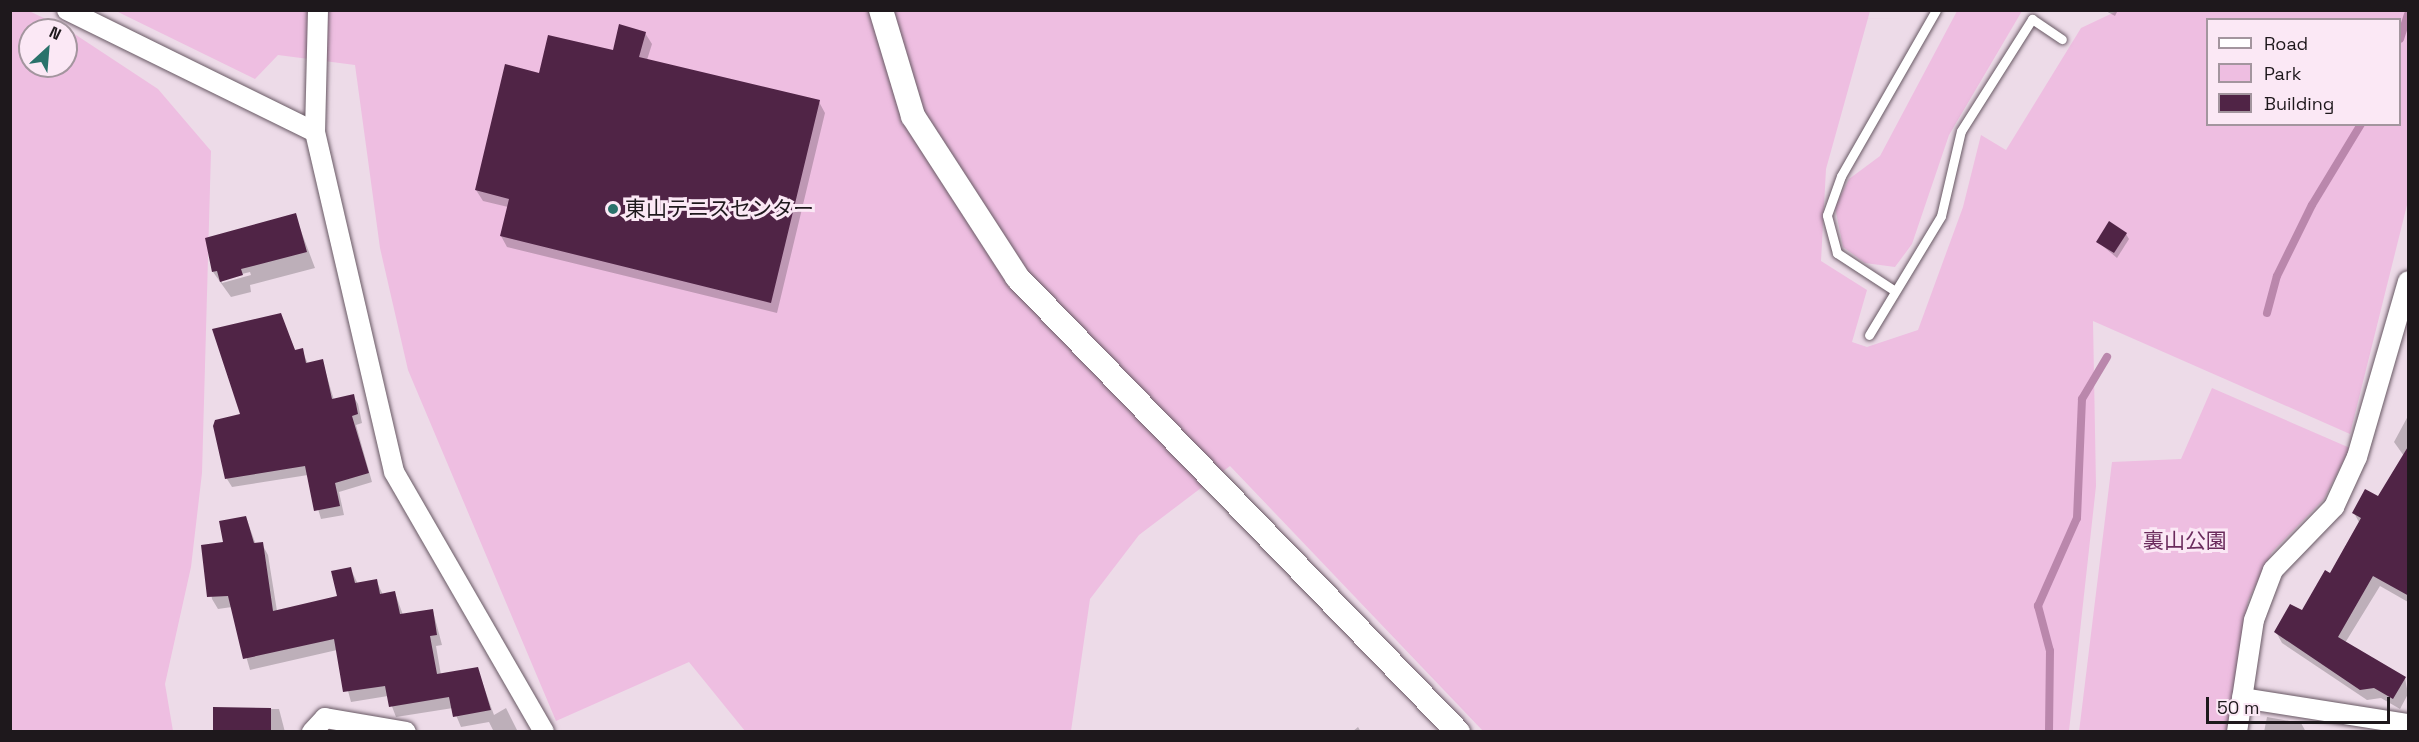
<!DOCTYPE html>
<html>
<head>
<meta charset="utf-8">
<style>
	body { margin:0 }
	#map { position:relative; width:2419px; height:742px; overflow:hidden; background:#eddbe8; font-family:"Space Grotesk","Noto Sans JP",sans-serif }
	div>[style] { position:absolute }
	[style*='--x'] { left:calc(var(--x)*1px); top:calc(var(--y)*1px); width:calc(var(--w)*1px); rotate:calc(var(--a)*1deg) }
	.green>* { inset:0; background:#eebee1 }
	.shadow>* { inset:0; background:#0003 }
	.stream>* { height:8px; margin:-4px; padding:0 4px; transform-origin:4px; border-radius:4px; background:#ba87ac }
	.building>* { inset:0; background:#502446 }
	.roads { filter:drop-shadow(0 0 2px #685964) drop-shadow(0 0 2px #685964) }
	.service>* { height:9px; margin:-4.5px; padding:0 4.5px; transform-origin:4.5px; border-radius:4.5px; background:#fff }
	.minor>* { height:20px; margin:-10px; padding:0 10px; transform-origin:10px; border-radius:10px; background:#fff }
	.tertiary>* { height:24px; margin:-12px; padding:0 12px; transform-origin:12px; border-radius:12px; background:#fff }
	.dots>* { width:16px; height:16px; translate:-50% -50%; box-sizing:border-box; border:3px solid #fbe8f5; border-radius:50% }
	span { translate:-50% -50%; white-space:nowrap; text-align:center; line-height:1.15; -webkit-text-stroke:6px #fbe8f5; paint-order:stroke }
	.poi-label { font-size:21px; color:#1e181c }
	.left { translate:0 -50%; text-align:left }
	.park-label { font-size:21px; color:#6a2b5c }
	.frame { position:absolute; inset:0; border:12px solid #1e181c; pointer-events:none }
	.legend { position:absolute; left:2206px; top:18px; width:195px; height:108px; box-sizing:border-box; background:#fbe8f5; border:2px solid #a3959e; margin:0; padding:8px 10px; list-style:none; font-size:18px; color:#1e181c }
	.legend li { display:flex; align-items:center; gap:12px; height:30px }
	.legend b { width:30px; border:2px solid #a3959e }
	.north { position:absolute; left:18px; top:18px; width:60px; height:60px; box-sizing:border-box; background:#fbe8f5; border:2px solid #a3959e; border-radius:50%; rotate:26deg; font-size:16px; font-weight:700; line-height:24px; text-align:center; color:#1e181c }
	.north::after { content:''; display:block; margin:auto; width:21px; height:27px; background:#2a726b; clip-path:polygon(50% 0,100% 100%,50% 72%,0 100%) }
	.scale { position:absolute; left:2206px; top:697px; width:184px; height:27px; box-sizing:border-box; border:3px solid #1e181c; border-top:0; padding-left:8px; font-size:18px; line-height:21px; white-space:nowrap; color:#1e181c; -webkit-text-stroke:4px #fbe8f5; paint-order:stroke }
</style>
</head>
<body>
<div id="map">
	<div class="green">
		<i style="clip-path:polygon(evenodd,10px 11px,29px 11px,67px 29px,158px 89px,211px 151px,202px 473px,191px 567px,165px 684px,173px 731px,11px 731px,10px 11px,30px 30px,66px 30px,66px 66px,30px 66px,30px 30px)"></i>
		<i style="clip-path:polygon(evenodd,116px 11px,1870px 11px,1826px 169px,1821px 261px,1867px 290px,1852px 342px,1867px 347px,1918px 330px,1963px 207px,1981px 135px,2006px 150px,2081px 28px,2117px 11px,2408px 11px,2408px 201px,2350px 434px,2093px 321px,2096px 486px,2069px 731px,1483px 731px,1230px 466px,1139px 535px,1090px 599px,1071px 731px,745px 731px,689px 662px,556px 721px,408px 370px,380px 248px,355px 65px,278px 55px,255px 79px,116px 11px,2208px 20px,2400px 20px,2400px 124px,2208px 124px,2208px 20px)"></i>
		<i style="clip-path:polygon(1957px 11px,2022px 11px,1949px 135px,1912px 244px,1895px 267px,1865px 263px,1843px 247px,1835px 207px,1849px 179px,1880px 156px)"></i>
		<i style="clip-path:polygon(2212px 388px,2350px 448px,2324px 499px,2272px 552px,2248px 601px,2227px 731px,2079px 732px,2112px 462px,2181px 459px)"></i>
	</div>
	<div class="shadow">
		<i style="clip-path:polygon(2104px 10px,2118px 10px,2115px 16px)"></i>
		<i style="clip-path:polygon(645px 33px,652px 44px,647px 60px,819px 102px,825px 113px,777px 313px,507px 247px,501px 236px,508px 207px,483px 201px,476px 190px,540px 74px,614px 52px)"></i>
		<i style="clip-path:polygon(evenodd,295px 215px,315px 268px,250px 285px,251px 292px,231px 297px,213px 272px,295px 215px,250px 272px,251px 275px,222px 283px,222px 279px,250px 272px)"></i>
		<i style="clip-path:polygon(2126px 234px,2129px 239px,2117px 258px,2098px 242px)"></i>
		<i style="clip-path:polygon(280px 315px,296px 352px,302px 350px,308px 364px,322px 360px,334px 400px,353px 396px,358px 404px,362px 423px,356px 425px,372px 482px,339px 492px,344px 515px,321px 519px,308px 475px,232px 487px,227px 479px,242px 415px)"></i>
		<i style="clip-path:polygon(2408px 416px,2408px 602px,2380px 586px,2345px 643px,2405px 678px,2408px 694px,2400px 709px,2381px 698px,2367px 700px,2282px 643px,2276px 632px,2302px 612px,2331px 575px,2360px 524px,2354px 513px,2379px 498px,2404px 456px,2394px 442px)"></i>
		<i style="clip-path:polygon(246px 517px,256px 545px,262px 544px,268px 555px,277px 611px,339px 597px,350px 568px,358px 584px,376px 580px,383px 595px,395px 593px,403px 615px,433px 611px,442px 645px,436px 646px,441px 675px,477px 668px,494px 715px,506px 708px,518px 732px,494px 732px,489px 722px,461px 727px,453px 708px,396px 717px,388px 696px,351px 702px,337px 650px,250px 670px,232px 607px,218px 609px,212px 599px,203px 546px,224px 543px)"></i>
		<i style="clip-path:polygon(214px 709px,279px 709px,285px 732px,214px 732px)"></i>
		<i style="clip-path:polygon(2267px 717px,2301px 723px,2306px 732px,2264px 732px)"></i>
		<i style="clip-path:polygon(1358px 727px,1361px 732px,1352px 732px)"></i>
	</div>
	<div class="stream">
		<i style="--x:2400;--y:39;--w:26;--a:-72"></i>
		<i style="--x:2267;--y:313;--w:38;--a:-75"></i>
		<i style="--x:2277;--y:276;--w:79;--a:-63.8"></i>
		<i style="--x:2312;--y:205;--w:95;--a:-58.8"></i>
		<i style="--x:2049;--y:732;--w:81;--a:-89.3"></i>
		<i style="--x:2050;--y:651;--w:47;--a:-104.9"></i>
		<i style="--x:2038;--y:606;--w:96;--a:-66.1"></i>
		<i style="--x:2077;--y:518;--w:119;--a:-87.6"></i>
		<i style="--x:2082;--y:399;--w:49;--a:-59.2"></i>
	</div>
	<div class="building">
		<i style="clip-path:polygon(619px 24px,646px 32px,639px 57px,820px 100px,771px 303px,500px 236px,509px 199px,475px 190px,505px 64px,539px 73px,548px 35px,613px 50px)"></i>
		<i style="clip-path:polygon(296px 213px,307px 252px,241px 269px,243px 275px,220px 282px,217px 271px,212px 272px,205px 238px)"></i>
		<i style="clip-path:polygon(2109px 221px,2127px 233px,2114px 253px,2096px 242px)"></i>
		<i style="clip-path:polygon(281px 313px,295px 350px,303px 348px,306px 363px,323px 359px,332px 399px,354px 394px,358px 414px,352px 416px,369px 473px,335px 483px,340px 506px,314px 511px,305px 466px,225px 479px,213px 426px,215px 420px,240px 414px,212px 329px)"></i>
		<i style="clip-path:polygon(2409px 445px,2409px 596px,2373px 576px,2338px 637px,2406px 677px,2393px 699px,2374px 688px,2360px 690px,2274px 632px,2290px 604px,2302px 610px,2325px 570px,2330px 573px,2361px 518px,2352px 513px,2365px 489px,2378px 496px)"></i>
		<i style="clip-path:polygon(246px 516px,254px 543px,263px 542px,273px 611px,337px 596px,331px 571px,351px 567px,355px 583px,377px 579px,380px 594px,395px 591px,400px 614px,433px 609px,437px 635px,430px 636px,437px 674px,478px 667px,491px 710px,453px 717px,449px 697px,389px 707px,385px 686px,343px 692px,334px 639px,243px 659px,228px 596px,207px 597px,201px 545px,223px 542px,219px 521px)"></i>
		<i style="clip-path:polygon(213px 707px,271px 708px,271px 732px,213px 732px)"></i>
	</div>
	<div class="roads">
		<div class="service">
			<i style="--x:1892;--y:289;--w:66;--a:-146.8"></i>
			<i style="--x:1837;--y:253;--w:39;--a:-105"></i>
			<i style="--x:1827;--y:215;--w:41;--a:-70.3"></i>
			<i style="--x:1841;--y:176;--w:191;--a:-60.2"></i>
			<i style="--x:1869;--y:335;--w:139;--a:-58.8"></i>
			<i style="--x:1941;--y:216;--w:87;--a:-76.8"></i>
			<i style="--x:1961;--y:131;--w:133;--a:-57.6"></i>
			<i style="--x:2032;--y:19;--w:36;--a:34"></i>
		</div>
		<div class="minor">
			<i style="--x:67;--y:10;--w:276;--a:26.2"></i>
			<i style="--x:318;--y:10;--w:122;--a:91.4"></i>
			<i style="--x:315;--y:132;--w:349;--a:76.9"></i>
			<i style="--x:394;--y:472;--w:300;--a:60"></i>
			<i style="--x:2242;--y:698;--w:168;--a:8.9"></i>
			<i style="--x:312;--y:732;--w:19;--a:-47"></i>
			<i style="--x:325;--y:718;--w:82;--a:9.8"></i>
			<i style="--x:2237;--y:732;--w:113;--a:-81.4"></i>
			<i style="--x:2254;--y:620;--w:53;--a:-69.2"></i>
			<i style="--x:2273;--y:570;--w:88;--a:-45.9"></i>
			<i style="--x:2334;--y:507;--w:55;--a:-65.3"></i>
			<i style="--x:2357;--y:457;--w:183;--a:-73.8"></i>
		</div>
		<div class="tertiary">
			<i style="--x:881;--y:10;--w:111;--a:73.2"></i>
			<i style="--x:913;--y:116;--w:192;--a:57.1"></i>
			<i style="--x:1017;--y:277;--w:634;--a:45.9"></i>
		</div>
	</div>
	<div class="dots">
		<i style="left:613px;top:209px;background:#2a726b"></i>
	</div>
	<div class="poi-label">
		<span class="left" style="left:625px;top:209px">東山テニスセンター</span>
	</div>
	<div class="park-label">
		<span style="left:2185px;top:541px">裏山公園</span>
	</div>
	<div class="frame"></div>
	<ul class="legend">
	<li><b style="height:8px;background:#fff"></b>Road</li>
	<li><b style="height:16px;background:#eebee1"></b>Park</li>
	<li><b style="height:16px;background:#502446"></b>Building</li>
	</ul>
	<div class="north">N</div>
	<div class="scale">50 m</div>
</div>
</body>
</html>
